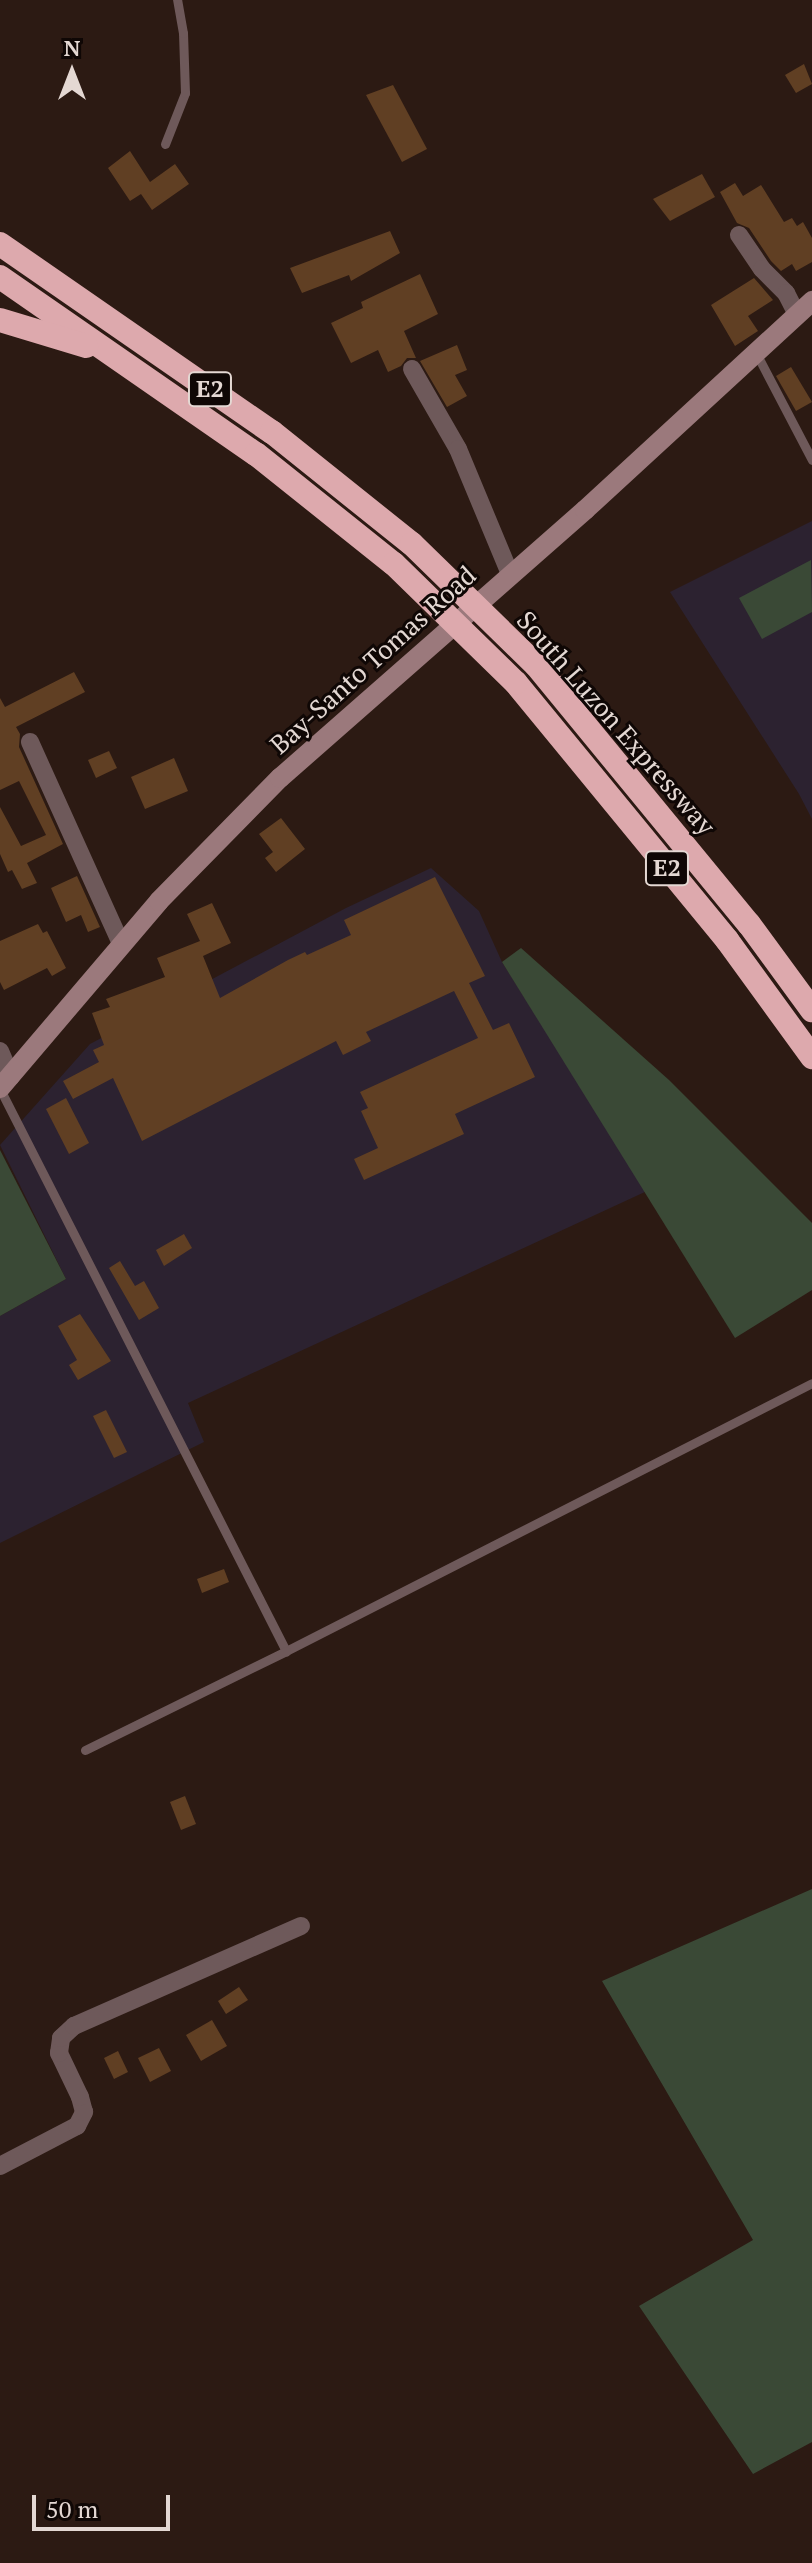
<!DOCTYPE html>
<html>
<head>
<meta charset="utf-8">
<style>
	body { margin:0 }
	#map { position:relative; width:812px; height:2563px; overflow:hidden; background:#2c1a13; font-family:"PT Serif",serif }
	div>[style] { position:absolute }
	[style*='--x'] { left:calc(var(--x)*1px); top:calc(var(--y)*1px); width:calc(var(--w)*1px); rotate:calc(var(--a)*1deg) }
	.industrial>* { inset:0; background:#2c2230 }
	.green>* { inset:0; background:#3a4936 }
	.building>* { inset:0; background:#603f23 }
	.lane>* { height:9px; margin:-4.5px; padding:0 4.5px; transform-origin:4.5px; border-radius:4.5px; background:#6e595a }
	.street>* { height:18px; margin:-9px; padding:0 9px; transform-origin:9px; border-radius:9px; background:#6e595a }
	.secondary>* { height:20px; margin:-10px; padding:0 10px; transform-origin:10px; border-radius:10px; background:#9b797c }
	.highway>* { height:24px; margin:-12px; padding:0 12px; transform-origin:12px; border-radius:12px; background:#dda9ad }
	.highway-bridge>* { height:24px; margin:-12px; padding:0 12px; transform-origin:12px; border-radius:12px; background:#dda9ad }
	span { translate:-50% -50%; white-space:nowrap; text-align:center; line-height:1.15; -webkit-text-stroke:6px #0f0705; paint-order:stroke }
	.shield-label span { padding:2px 6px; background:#0f0705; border:2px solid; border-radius:6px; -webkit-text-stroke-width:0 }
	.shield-label { font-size:24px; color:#e4d8d3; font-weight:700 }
	.street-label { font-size:26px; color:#e4d8d3 }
	.north { position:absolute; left:32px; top:32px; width:80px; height:80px; -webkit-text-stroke:6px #0f0705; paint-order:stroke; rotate:0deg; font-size:22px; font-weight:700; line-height:32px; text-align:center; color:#e4d8d3 }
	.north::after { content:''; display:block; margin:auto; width:28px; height:36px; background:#e4d8d3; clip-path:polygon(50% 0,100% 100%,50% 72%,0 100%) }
	.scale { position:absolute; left:32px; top:2495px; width:138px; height:36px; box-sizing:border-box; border:4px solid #e4d8d3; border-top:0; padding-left:10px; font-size:24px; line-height:28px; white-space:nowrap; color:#e4d8d3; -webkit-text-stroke:6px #0f0705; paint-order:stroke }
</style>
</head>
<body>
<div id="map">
	<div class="industrial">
		<i style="clip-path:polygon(812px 521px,812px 819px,799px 794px,670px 592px)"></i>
		<i style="clip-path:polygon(431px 868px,479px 911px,502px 962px,647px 1191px,188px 1403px,204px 1442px,0 1543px,0 1316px,66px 1279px,0 1145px,90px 1044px,346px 908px)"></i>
	</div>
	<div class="green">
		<i style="clip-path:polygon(811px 560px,812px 612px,762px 639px,739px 598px)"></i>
		<i style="clip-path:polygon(521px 948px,669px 1080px,812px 1223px,812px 1290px,735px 1338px,502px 962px)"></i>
		<i style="clip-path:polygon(0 1150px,66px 1279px,0 1316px)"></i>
		<i style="clip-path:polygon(812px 1889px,812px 2442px,753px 2474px,639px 2306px,753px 2240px,602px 1981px)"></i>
	</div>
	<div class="building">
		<i style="clip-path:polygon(804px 64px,812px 84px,796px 93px,785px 75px)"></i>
		<i style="clip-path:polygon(393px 85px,427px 149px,402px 162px,366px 95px)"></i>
		<i style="clip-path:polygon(130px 151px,150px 182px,175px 164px,189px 184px,152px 210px,141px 194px,130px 201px,108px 168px)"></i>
		<i style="clip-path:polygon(702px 174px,715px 197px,670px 221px,653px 199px)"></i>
		<i style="clip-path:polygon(735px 183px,743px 196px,761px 185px,784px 222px,792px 218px,797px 226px,803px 222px,812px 238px,812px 262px,796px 271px,792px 264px,781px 271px,771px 261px,749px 228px,737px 223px,720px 192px)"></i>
		<i style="clip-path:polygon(390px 231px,400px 253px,351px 281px,349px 275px,302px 293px,290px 268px)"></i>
		<i style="clip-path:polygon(420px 274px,438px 314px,404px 331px,416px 358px,407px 358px,401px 366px,388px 372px,378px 350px,351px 363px,331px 323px,363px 308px,361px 302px)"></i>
		<i style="clip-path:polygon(754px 278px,773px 300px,748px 316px,758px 331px,735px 346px,711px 305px)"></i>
		<i style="clip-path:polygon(457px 345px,467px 370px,455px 375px,467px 396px,447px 407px,420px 361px)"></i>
		<i style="clip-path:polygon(791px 367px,812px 402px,796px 411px,776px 376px)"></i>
		<i style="clip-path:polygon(74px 672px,85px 692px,16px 727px,20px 734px,19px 747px,63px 844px,27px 863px,37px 883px,22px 889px,12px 870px,8px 872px,0 854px,0 807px,21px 846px,46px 835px,19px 781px,0 790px,0 698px,5px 707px)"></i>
		<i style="clip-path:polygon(109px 751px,117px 768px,96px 778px,88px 760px)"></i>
		<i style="clip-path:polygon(174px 758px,188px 791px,145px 809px,131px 777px)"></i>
		<i style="clip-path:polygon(281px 818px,305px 849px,276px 872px,265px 858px,273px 852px,259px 834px)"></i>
		<i style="clip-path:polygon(77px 876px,100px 927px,88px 932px,81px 915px,66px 922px,51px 888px)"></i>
		<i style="clip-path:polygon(435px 877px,485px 976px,469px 983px,493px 1030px,509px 1023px,535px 1077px,455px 1114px,464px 1134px,364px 1180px,354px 1159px,378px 1148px,361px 1111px,368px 1108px,360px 1092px,478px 1038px,454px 991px,366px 1032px,371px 1041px,343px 1055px,336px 1041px,142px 1141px,113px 1078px,73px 1099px,63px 1081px,99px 1062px,93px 1050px,104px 1045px,92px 1013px,110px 1007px,106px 999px,165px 977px,157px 958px,200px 941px,187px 914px,212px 903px,231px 943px,203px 956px,220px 998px,288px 960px,305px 952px,307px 955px,351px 935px,344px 920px)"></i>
		<i style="clip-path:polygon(38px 924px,43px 933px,47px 931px,66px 968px,52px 976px,47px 968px,4px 990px,0 982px,0 941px)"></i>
		<i style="clip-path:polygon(66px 1098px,89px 1143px,69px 1154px,46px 1109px)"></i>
		<i style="clip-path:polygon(184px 1234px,192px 1248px,164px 1266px,156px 1250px)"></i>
		<i style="clip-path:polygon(120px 1261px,135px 1286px,144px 1281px,159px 1308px,139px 1320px,109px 1268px)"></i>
		<i style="clip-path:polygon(80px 1314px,111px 1361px,78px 1380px,69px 1365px,77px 1360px,58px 1326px)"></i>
		<i style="clip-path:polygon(106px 1410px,127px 1452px,114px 1458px,93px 1416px)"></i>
		<i style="clip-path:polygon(224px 1569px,229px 1582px,202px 1593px,197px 1579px)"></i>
		<i style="clip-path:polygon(185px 1796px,196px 1824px,181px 1830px,170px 1802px)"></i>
		<i style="clip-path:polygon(239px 1987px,248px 2000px,226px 2014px,218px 2001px)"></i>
		<i style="clip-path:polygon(212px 2020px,227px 2046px,201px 2061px,186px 2035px)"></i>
		<i style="clip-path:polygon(159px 2048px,171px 2071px,150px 2082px,138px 2058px)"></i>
		<i style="clip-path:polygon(118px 2051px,128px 2072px,114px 2079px,104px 2058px)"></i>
	</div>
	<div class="lane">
		<i style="--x:165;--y:144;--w:55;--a:-68.6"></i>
		<i style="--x:185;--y:93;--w:60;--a:-91.9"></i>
		<i style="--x:183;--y:33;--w:34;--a:-100"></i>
		<i style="--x:755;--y:351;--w:123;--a:62.4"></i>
		<i style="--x:0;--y:1089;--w:631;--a:63.03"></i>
		<i style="--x:286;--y:1651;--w:590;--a:-27"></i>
		<i style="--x:85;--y:1750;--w:224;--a:-26.2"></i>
	</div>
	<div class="street">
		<i style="--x:739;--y:235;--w:41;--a:55.9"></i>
		<i style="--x:762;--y:269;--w:34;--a:45"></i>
		<i style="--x:786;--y:293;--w:25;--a:63"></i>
		<i style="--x:412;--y:369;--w:92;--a:60.1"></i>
		<i style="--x:458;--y:449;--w:135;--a:67.4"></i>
		<i style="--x:30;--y:742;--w:222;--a:65.7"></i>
		<i style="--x:0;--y:1051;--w:28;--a:67"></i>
		<i style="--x:0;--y:2166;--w:87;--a:-27.5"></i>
		<i style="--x:77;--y:2126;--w:16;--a:-63"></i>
		<i style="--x:84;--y:2112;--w:16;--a:-105"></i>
		<i style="--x:80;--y:2097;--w:49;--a:-115.5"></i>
		<i style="--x:59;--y:2053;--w:15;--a:-82"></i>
		<i style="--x:61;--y:2038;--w:18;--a:-43"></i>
		<i style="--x:74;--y:2026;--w:248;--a:-23.8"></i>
	</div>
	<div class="secondary">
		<i style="--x:0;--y:1088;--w:245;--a:-49.6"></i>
		<i style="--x:159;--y:901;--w:173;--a:-45.5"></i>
		<i style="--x:280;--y:778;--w:406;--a:-41.3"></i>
		<i style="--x:585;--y:510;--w:309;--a:-42.6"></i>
	</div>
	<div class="highway">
		<i style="--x:0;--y:244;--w:331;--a:34.7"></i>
		<i style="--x:272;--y:432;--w:179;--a:38.7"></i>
		<i style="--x:0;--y:277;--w:311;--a:34.7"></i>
		<i style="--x:256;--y:454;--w:176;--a:38.6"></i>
		<i style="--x:0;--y:320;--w:90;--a:16.8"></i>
		<i style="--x:536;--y:665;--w:335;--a:50.6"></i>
		<i style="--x:749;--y:924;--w:107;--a:53.8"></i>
		<i style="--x:516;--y:683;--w:333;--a:50.6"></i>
		<i style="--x:727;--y:940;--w:145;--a:54"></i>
	</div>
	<div class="highway-bridge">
		<i style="--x:412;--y:544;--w:173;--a:44.3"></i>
		<i style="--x:394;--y:564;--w:170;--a:44.3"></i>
	</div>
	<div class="shield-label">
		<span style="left:210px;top:389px">E2</span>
		<span style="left:667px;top:868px">E2</span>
	</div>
	<div class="street-label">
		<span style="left:373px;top:660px;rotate:-42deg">Bay-Santo Tomas Road</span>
		<span style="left:616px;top:723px;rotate:49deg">South Luzon Expressway</span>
	</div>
	<div class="north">N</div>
	<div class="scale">50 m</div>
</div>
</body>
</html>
